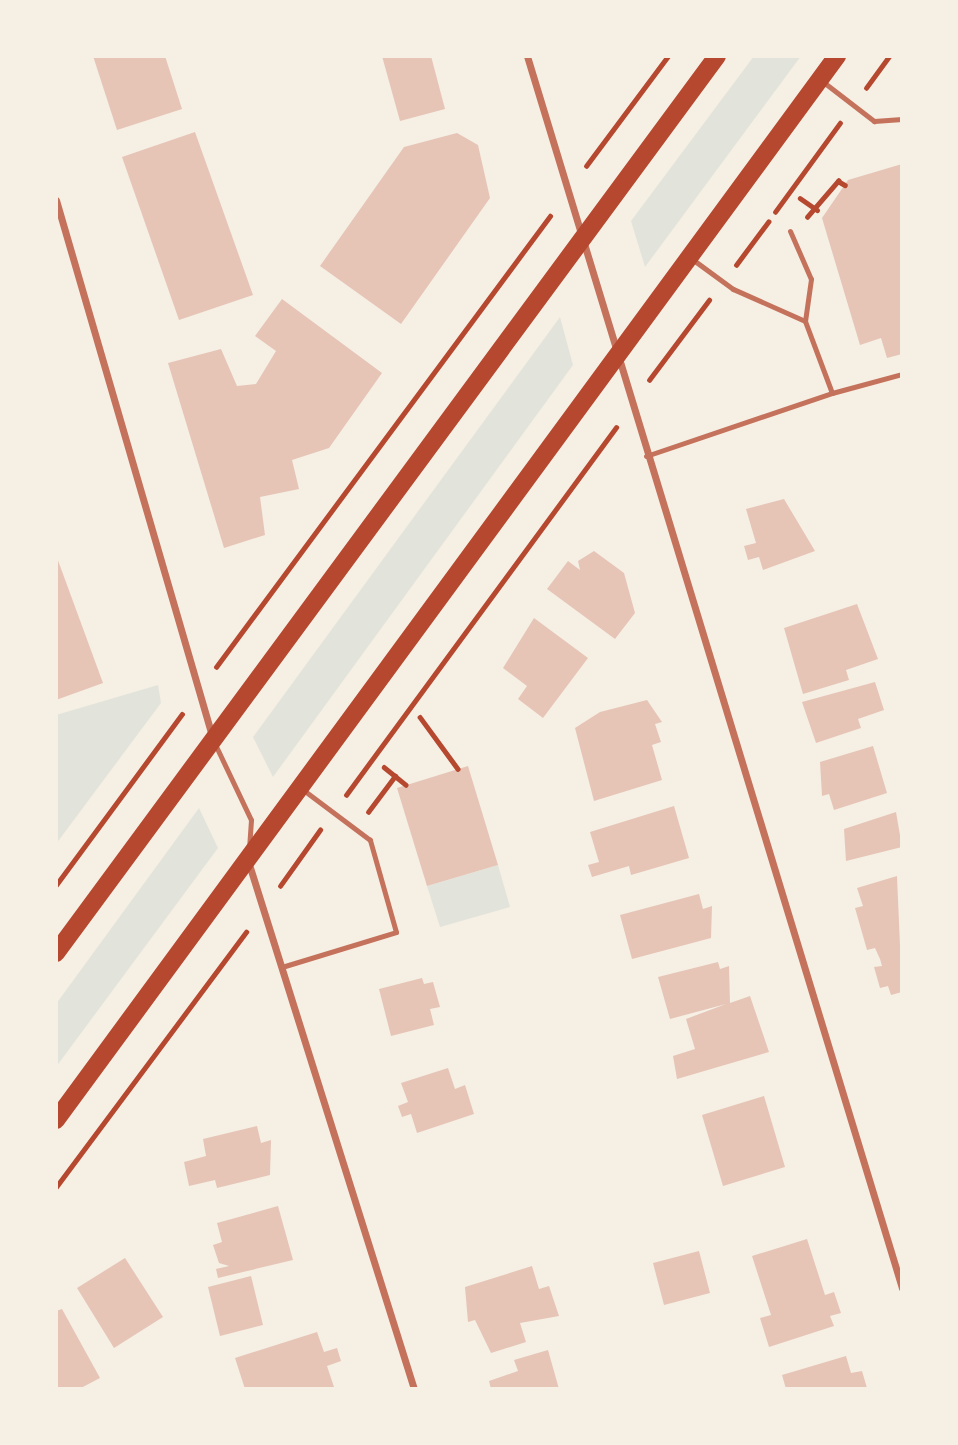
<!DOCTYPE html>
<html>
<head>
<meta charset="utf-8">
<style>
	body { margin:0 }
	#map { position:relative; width:958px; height:1445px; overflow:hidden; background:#f6efe4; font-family:"Open Sans",sans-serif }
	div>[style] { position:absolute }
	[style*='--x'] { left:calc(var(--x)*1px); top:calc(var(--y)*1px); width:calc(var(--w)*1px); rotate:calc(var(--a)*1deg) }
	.green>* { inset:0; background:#e2e4dc }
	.building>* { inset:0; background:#e6c5b7 }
	.path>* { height:4.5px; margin:-2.25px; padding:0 2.25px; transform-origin:2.25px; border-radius:2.25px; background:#b5482f }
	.service>* { height:5px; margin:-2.5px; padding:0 2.5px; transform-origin:2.5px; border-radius:2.5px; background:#c5725c }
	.minor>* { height:7px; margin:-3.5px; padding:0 3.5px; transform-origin:3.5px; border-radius:3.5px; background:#c5725c }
	.primary>* { height:18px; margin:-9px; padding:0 9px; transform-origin:9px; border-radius:9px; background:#b5482f }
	span { translate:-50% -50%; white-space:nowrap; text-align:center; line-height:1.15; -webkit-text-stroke:6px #f6efe4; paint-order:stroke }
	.frame { position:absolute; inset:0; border:58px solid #f6efe4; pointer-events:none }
</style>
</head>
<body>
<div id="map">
	<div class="green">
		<i style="clip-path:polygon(754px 56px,801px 56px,645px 267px,631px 221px)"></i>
		<i style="clip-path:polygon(560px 317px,573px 365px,273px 777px,253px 737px)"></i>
		<i style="clip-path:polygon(158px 685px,161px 703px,56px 844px,56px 715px)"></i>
		<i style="clip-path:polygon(199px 808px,218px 848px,56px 1067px,56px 1004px)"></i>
		<i style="clip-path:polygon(498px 865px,510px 907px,440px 927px,427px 886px)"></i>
	</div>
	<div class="building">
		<i style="clip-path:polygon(93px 56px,165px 56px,182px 109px,117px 130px)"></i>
		<i style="clip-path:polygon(382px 56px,431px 56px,445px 109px,400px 121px)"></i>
		<i style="clip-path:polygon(195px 132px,253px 295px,179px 320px,122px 157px)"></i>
		<i style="clip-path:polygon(457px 133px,478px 145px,490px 198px,401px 324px,320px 266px,404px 147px)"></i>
		<i style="clip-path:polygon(902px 164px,902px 354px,887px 358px,881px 338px,860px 345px,822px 218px,848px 180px)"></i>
		<i style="clip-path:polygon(282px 299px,382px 373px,329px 448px,292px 460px,299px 489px,260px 497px,265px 535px,224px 548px,168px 363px,221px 349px,237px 386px,256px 384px,276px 351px,255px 336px)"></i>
		<i style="clip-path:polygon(784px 499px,815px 551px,763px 570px,759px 557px,748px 560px,744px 546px,756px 543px,746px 509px)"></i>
		<i style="clip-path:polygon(594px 551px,624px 573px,635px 613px,615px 639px,547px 589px,568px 561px,580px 570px,578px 561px)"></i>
		<i style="clip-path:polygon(56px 555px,103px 683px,56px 700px)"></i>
		<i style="clip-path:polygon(857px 604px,878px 659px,846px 670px,849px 680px,803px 694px,784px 628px)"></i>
		<i style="clip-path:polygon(534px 618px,588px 658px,543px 718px,518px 699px,527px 686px,503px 668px)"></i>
		<i style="clip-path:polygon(875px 682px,884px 710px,858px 719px,861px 728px,816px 743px,802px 702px)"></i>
		<i style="clip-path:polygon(647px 700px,662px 722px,655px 724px,661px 742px,652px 745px,662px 780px,594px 801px,575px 728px,600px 712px)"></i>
		<i style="clip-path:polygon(873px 746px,887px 793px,834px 810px,829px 794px,822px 796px,820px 762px)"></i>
		<i style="clip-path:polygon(468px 766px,498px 865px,427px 886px,397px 788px)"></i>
		<i style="clip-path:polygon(674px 806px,689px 858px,631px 875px,629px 866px,592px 877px,588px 865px,599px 862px,590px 832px)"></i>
		<i style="clip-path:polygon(896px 812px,902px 847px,846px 861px,844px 829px)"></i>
		<i style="clip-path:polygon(897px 876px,902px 992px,891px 995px,888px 986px,880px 988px,874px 967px,882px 966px,880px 959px,875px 948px,867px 950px,855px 908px,863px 906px,857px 888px)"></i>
		<i style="clip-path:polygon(699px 894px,703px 909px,712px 906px,711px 938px,632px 959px,620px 915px)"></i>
		<i style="clip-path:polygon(718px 962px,720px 969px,729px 966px,730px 1003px,750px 996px,769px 1052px,677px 1079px,673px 1056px,695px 1049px,686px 1019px,726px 1004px,670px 1019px,658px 977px)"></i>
		<i style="clip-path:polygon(422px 978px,424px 984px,433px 982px,440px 1007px,430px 1009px,434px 1025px,391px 1036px,379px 989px)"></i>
		<i style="clip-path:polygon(448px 1068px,455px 1089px,465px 1085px,474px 1114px,417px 1133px,411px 1114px,402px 1117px,398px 1106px,408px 1102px,401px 1083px)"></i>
		<i style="clip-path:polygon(764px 1096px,785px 1167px,723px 1186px,702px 1115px)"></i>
		<i style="clip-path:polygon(257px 1126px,261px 1143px,271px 1140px,270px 1175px,217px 1188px,215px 1180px,189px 1186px,184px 1162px,206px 1156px,203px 1139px)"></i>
		<i style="clip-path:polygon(278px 1206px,293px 1260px,218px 1278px,216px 1269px,229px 1266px,219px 1263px,213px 1245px,222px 1242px,217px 1223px)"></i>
		<i style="clip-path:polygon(807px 1239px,825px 1295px,834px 1292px,841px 1313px,830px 1316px,834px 1326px,769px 1347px,760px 1318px,771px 1315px,752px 1256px)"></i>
		<i style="clip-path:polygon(699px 1251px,710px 1293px,664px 1305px,653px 1263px)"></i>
		<i style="clip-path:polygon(125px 1258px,163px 1317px,114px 1348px,77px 1288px)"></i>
		<i style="clip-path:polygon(532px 1266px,539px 1289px,549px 1286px,559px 1316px,520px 1323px,526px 1342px,491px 1353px,475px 1320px,468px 1322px,465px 1287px)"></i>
		<i style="clip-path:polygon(251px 1276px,263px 1325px,220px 1336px,208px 1287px)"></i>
		<i style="clip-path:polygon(62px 1309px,100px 1378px,79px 1389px,56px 1389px,56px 1311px)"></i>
		<i style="clip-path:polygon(317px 1332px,324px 1352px,337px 1348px,341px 1361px,327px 1366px,334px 1387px,245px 1389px,235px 1358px)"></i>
		<i style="clip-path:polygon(548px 1350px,559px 1389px,491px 1389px,489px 1381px,518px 1371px,514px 1360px)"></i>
		<i style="clip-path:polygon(846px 1356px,851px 1373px,862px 1371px,867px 1388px,786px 1389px,782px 1375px)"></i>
	</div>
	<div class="path">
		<i style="--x:866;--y:88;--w:39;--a:-54"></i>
		<i style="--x:586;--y:166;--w:137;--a:-53.3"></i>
		<i style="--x:800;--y:198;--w:21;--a:35"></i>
		<i style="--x:775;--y:212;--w:110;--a:-53.9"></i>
		<i style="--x:807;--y:217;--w:48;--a:-49.3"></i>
		<i style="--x:838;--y:181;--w:8;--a:30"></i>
		<i style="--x:736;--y:265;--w:54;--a:-53.3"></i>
		<i style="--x:649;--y:380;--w:100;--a:-53.1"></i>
		<i style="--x:216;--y:667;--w:561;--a:-53.48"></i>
		<i style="--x:420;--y:717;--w:64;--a:53.8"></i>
		<i style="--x:384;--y:767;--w:28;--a:39"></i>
		<i style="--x:346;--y:795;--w:456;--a:-53.7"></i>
		<i style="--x:368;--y:812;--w:45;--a:-53.1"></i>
		<i style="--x:56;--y:885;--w:212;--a:-53.6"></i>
		<i style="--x:280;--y:886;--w:69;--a:-54.5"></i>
		<i style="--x:56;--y:1187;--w:318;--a:-53.3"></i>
	</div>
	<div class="service">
		<i style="--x:822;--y:81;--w:66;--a:37.6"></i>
		<i style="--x:874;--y:121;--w:28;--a:-4"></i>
		<i style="--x:790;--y:231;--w:52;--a:66.4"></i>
		<i style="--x:811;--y:279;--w:42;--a:98.1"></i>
		<i style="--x:832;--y:393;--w:73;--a:-15.2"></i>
		<i style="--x:646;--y:456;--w:196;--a:-18.7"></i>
		<i style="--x:832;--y:393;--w:77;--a:-110.6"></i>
		<i style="--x:805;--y:321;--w:79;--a:-156"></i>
		<i style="--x:733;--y:289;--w:51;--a:-143.8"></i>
		<i style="--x:214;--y:742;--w:86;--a:64.6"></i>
		<i style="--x:251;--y:820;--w:27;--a:94"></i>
		<i style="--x:285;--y:966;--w:116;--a:-17"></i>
		<i style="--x:396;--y:932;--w:96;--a:-105.8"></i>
		<i style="--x:370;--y:840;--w:85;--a:-143.1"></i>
	</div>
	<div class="minor">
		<i style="--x:527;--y:56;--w:1288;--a:73.07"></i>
		<i style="--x:56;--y:200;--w:558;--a:73.77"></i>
		<i style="--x:248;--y:861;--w:553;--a:72.55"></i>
	</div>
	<div class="primary">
		<i style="--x:56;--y:953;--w:1114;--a:-53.61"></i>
		<i style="--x:56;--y:1120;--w:1320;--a:-53.72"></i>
	</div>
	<div class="frame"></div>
</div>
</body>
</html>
